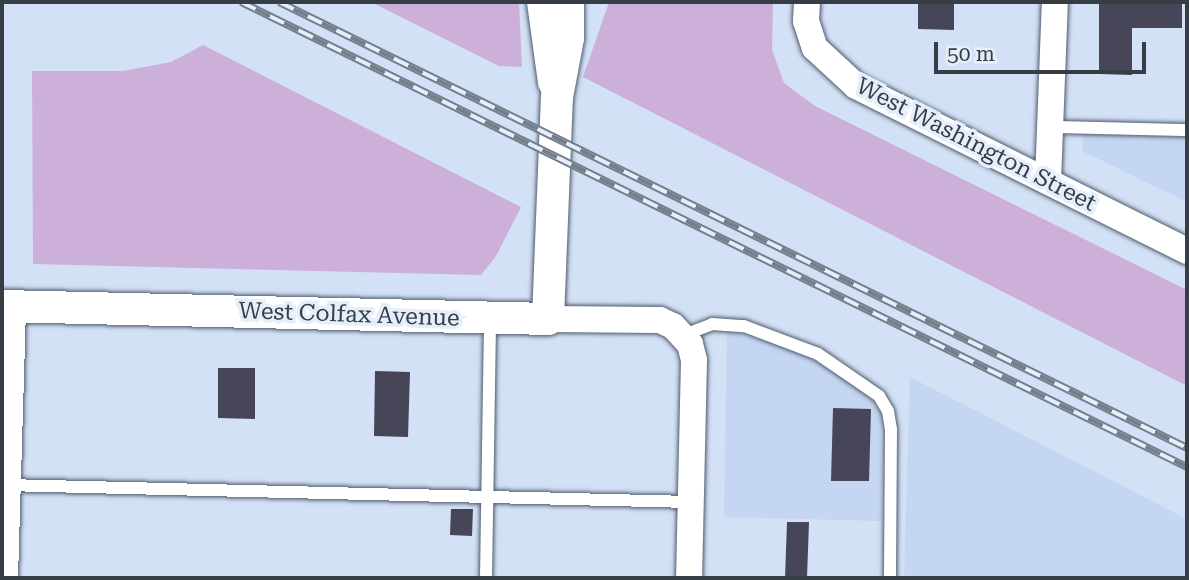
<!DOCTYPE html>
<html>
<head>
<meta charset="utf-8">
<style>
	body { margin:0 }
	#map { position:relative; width:1189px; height:580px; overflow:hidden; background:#d3e1f6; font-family:"Roboto Serif",serif }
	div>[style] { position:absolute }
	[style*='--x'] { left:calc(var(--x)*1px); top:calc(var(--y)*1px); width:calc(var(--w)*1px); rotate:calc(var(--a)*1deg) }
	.built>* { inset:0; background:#c4d6f1 }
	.green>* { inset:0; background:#ccb0d9 }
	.building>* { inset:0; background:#474659 }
	.roads { filter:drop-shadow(0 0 2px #4f5b6d) drop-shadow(0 0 2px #4f5b6d) }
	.service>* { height:12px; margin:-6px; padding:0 6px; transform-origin:6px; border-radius:6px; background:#fff }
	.minor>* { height:26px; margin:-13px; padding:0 13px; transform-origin:13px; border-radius:13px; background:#fff }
	.tertiary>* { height:32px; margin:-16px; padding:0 16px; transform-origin:16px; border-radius:16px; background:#fff }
	.rail>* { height:8px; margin-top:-4px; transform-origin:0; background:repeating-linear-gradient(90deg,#e5eefb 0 16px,#757f8c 0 32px); box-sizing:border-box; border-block:2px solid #757f8c }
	span { translate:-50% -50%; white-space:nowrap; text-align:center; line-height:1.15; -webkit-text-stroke:7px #e5eefb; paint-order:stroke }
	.street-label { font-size:23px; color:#373d45 }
	.frame { position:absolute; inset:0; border:4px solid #373d45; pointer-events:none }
	.scale { position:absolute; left:934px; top:42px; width:212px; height:32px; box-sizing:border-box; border:4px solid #373d45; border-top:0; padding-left:9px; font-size:21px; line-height:24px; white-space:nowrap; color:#373d45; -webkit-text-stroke:5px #e5eefb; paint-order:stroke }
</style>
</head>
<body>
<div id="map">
	<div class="built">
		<i style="clip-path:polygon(1083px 134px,1187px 137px,1187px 202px,1082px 151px)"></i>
		<i style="clip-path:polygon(727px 331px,783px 344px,847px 378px,871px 399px,881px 413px,881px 521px,724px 517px)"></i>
		<i style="clip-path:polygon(910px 377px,1187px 519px,1187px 578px,904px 578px)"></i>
	</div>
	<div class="green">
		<i style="clip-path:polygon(371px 2px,519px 2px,522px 67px,499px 66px)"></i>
		<i style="clip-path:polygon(609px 2px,773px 2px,772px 50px,784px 83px,815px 106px,1187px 290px,1187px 386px,583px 77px)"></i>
		<i style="clip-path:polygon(203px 45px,521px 207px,496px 256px,481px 275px,33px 264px,32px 71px,123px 71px,171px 62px)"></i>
	</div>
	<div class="building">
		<i style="clip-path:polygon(918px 2px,954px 2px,954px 30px,918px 29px)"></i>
		<i style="clip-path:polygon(1099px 2px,1182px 2px,1182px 28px,1132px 28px,1132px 75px,1099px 74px)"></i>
		<i style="clip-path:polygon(218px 368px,255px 368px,255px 419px,218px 418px)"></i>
		<i style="clip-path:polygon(375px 371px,410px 372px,408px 437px,374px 436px)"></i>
		<i style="clip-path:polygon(833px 408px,871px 409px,869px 481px,831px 481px)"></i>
		<i style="clip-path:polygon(451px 509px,473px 509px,472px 536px,450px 535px)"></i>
		<i style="clip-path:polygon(787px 522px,809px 522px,807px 578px,785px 578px)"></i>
	</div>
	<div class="roads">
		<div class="service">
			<i style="--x:1052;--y:127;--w:135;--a:1.3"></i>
			<i style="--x:684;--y:335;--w:30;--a:-21"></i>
			<i style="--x:712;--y:324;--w:32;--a:4"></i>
			<i style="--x:744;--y:326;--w:79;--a:20.7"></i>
			<i style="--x:818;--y:354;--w:74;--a:34.5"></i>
			<i style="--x:879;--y:396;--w:17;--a:59"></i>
			<i style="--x:888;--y:411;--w:18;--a:81"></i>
			<i style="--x:891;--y:429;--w:149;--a:90.4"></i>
			<i style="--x:5;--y:485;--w:685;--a:1.42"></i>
			<i style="--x:486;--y:578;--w:258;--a:-89.1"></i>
		</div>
		<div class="minor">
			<i style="--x:807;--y:2;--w:19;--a:93"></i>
			<i style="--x:806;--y:21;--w:28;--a:72"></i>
			<i style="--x:815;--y:48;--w:56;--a:42.8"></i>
			<i style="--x:856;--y:86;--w:370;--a:26.5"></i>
			<i style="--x:1048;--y:181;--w:179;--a:-87.8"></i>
			<i style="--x:548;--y:319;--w:112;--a:0.5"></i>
			<i style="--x:660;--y:320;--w:14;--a:25"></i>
			<i style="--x:673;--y:326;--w:25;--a:47"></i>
			<i style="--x:690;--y:344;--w:16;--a:76"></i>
			<i style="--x:694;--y:360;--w:218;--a:91.3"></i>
		</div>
		<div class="tertiary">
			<i style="--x:543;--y:2;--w:81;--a:82.2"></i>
			<i style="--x:2;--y:306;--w:546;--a:1.36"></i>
			<i style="--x:548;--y:319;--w:222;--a:-87.7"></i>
			<i style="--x:557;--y:97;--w:60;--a:-79.4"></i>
			<i style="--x:568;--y:38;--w:36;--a:-90"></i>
			<i style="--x:2;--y:578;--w:272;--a:-88.3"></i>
		</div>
	</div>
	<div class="rail">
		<i style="--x:241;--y:2;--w:1054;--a:26.18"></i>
		<i style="--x:279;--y:2;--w:1012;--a:26.16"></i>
	</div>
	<div class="street-label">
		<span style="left:976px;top:145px;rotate:27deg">West Washington Street</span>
		<span style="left:349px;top:315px;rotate:2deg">West Colfax Avenue</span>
	</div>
	<div class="frame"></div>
	<div class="scale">50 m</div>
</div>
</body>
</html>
